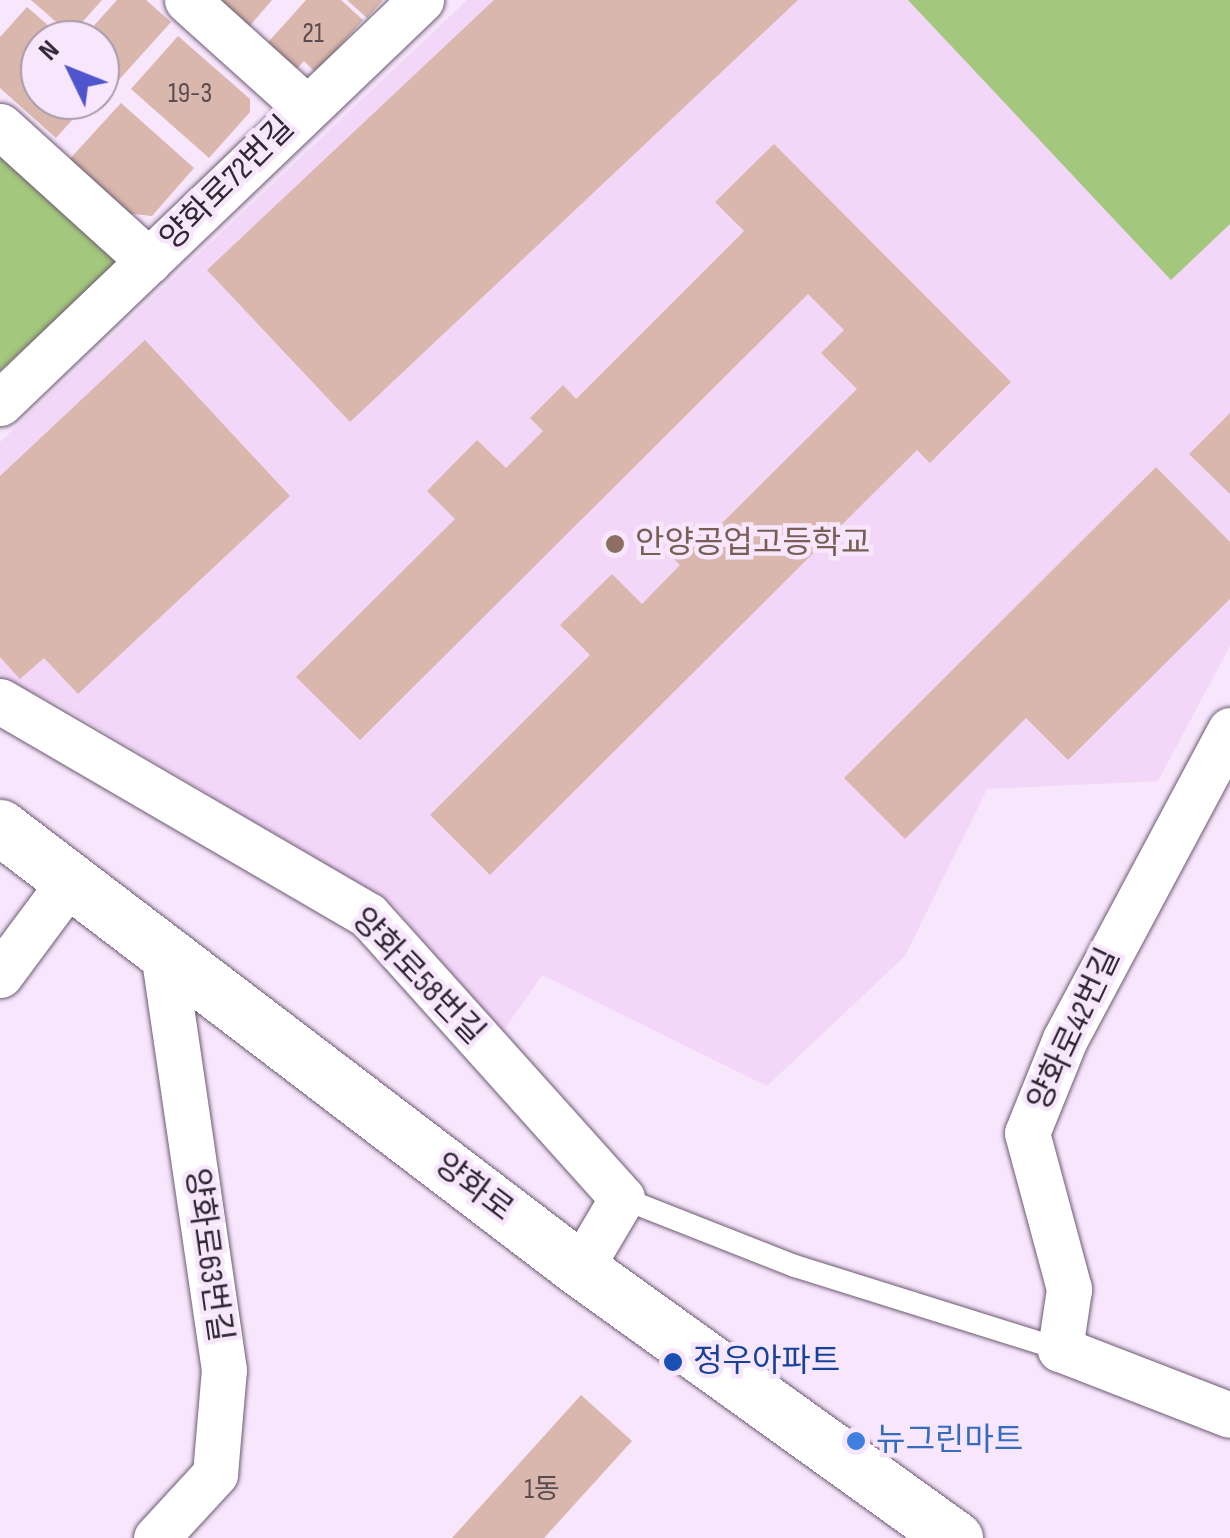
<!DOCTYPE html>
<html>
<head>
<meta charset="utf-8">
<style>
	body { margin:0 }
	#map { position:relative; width:1230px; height:1538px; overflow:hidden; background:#f7e6fc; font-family:"Sofia Sans Condensed","Noto Sans KR",sans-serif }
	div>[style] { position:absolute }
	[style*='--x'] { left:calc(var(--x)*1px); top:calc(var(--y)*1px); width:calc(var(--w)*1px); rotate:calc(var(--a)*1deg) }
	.built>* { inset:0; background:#f3d7f9 }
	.green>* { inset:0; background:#a3c77c }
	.building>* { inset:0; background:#d9b7ac }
	.roads { filter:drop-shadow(0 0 2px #6d5b72) drop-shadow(0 0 2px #6d5b72) }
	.service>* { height:22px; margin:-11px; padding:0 11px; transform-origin:11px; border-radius:11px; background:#fff }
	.minor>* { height:45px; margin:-22.5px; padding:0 22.5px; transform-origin:22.5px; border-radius:22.5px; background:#fff }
	.tertiary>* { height:55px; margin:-27.5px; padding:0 27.5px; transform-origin:27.5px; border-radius:27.5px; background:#fff }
	.dots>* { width:28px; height:28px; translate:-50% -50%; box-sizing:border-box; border:5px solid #f7e6fc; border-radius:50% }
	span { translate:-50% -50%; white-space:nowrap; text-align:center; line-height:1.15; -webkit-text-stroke:9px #f7e6fc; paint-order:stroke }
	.number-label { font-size:28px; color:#5a4b50 }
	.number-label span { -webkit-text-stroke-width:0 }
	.street-label { font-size:32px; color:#2f2731 }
	.education-label { font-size:32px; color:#785e54 }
	.left { translate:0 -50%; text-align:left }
	.transit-label { font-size:32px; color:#164399 }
	.shop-label { font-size:32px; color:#366cbe }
	.north { position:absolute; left:20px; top:20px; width:100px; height:100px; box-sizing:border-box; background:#f7e6fc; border:2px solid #a79aab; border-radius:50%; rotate:313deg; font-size:28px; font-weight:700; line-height:40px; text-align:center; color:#2f2731 }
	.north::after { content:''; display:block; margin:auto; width:35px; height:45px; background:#4f55cc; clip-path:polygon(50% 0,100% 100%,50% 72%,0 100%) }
</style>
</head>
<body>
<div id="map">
	<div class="built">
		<i style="clip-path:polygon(467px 0,1230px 0,1230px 646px,1158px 781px,987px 789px,905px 956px,767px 1086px,542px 975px,499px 1037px,395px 906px,57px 703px,0 679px,0 442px)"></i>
	</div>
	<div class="green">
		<i style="clip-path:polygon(908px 0,1230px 0,1230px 224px,1171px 280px)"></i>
		<i style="clip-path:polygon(0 139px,127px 253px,0 371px)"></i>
	</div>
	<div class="building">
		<i style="clip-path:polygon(31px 0,102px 0,71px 35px)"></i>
		<i style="clip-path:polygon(117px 0,146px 0,171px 22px,117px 82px,100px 66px,100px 40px,81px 40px)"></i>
		<i style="clip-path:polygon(217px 0,272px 0,248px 28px)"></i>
		<i style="clip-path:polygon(306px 0,341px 0,363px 20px,316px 73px,304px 61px,292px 74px,263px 48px)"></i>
		<i style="clip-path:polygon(347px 0,383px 0,367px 18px)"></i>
		<i style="clip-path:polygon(494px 0,798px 0,350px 422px,207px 270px)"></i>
		<i style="clip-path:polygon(27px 7px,65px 40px,40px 40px,40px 100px,90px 100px,56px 138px,0 88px,0 37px)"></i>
		<i style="clip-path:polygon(178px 36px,250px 99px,250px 112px,209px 158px,131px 89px)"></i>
		<i style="clip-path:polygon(121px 103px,194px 168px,152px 216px,126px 213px,68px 161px)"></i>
		<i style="clip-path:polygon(774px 144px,1011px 382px,930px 463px,917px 450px,490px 875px,430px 815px,590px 655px,560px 625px,612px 574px,642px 604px,680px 565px,667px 552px,696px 523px,709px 536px,857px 389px,821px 353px,844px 330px,808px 294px,360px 740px,296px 677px,455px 519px,427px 491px,477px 440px,506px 468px,543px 431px,530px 418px,563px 385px,576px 399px,744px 231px,715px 202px)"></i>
		<i style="clip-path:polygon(145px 340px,290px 496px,78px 694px,44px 658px,20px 679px,0 657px,0 476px)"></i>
		<i style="clip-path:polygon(1230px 413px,1230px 494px,1189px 454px)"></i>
		<i style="clip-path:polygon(1156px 467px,1230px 542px,1230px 599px,1068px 760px,1026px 718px,905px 839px,844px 778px)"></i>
		<i style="clip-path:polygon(581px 1395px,632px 1441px,544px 1538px,452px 1538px)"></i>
	</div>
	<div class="roads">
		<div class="service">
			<i style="--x:622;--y:1198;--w:186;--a:21.5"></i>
			<i style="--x:795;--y:1266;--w:278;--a:17.4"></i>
		</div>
		<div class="minor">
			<i style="--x:187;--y:0;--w:160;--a:42"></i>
			<i style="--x:0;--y:126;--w:201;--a:42.2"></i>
			<i style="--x:0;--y:403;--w:583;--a:-43.75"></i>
			<i style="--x:0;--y:701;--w:426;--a:30.2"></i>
			<i style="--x:368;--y:915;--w:380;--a:48.1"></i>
			<i style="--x:622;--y:1198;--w:82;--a:120.6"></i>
			<i style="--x:1230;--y:730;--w:350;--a:118.1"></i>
			<i style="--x:1065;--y:1039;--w:101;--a:112"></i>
			<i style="--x:1027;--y:1133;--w:162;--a:74.9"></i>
			<i style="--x:1069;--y:1289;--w:61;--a:98.5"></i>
			<i style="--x:1060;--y:1349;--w:182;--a:21.2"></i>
			<i style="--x:0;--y:975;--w:116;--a:-53.4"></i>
			<i style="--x:156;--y:1538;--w:87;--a:-47.3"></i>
			<i style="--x:215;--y:1474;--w:104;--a:-85.1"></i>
			<i style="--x:224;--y:1370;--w:423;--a:-98.3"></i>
		</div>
		<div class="tertiary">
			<i style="--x:0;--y:827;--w:729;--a:37.31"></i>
			<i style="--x:580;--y:1269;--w:462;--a:35.7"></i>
		</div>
	</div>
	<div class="dots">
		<i style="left:615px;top:544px;background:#8d6e63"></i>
		<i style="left:673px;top:1362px;background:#1a4fb4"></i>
		<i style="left:856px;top:1441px;background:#3f7fe0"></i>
	</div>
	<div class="number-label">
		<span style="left:313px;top:34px">21</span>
		<span style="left:190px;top:94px">19-3</span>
		<span style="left:542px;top:1490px">1동</span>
	</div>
	<div class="street-label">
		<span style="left:228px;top:184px;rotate:-45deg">양화로72번길</span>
		<span style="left:417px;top:977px;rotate:46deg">양화로58번길</span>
		<span style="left:1075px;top:1030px;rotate:-65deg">양화로42번길</span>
		<span style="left:473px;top:1188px;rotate:37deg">양화로</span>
		<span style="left:207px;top:1255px;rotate:82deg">양화로63번길</span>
	</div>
	<div class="education-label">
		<span class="left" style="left:635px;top:544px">안양공업고등학교</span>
	</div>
	<div class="transit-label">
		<span class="left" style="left:693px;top:1362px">정우아파트</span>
	</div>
	<div class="shop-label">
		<span class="left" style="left:876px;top:1441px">뉴그린마트</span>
	</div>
	<div class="north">N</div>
</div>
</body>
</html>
